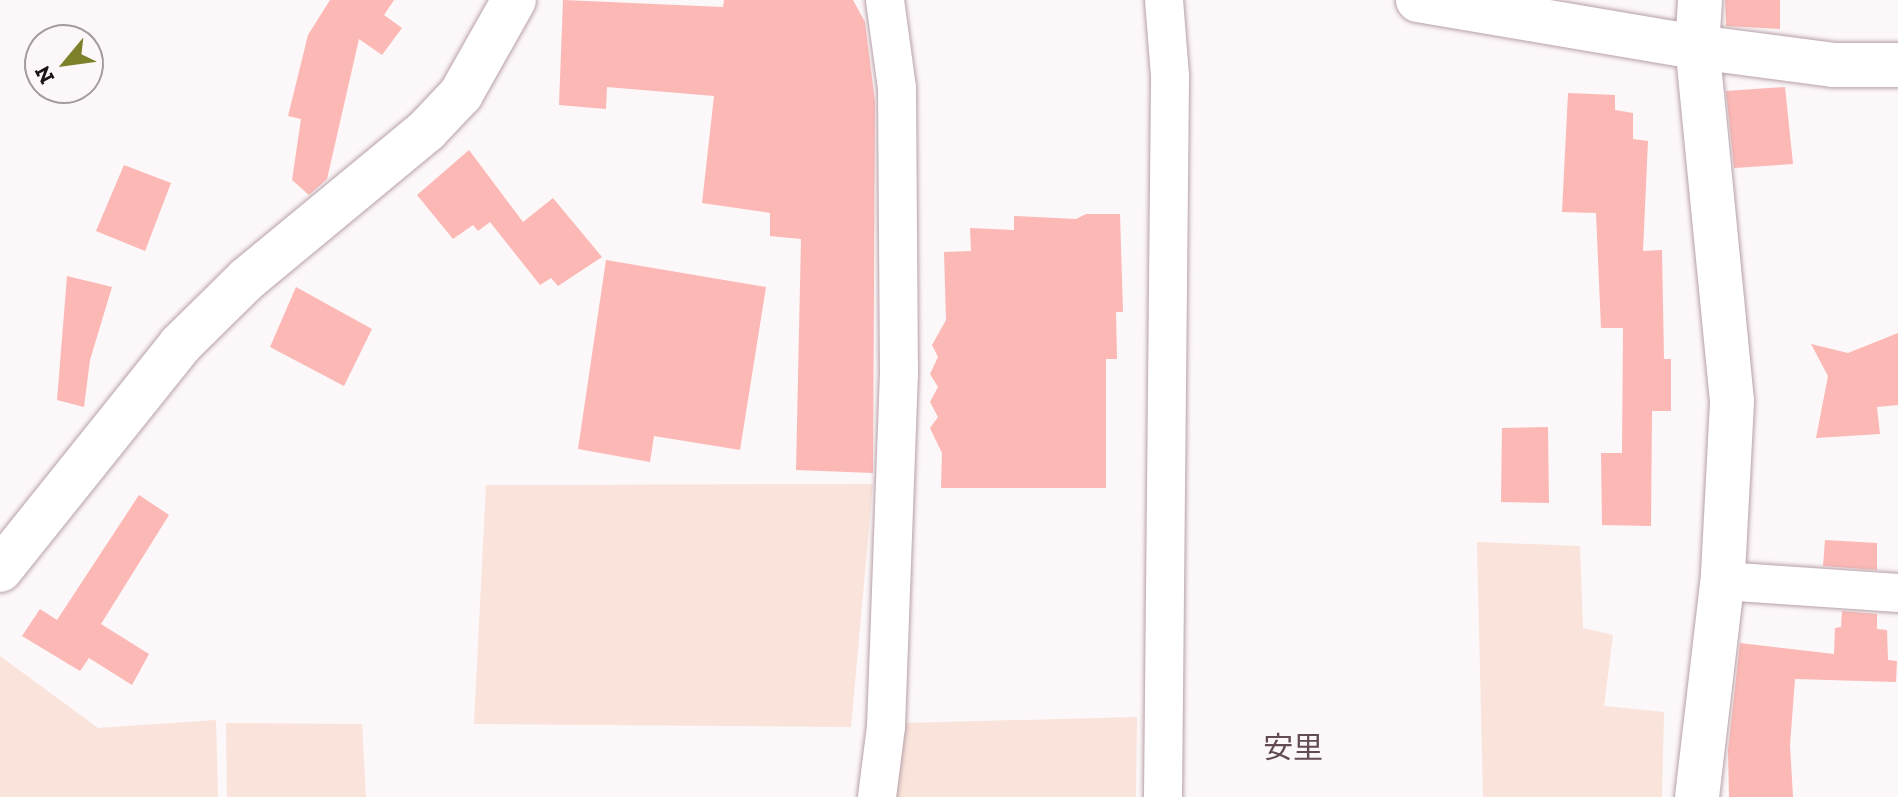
<!DOCTYPE html>
<html>
<head>
<meta charset="utf-8">
<style>
	body { margin:0 }
	#map { position:relative; width:1898px; height:797px; overflow:hidden; background:#fcf7f8; font-family:"Zilla Slab","Noto Sans JP",serif }
	div>[style] { position:absolute }
	[style*='--x'] { left:calc(var(--x)*1px); top:calc(var(--y)*1px); width:calc(var(--w)*1px); rotate:calc(var(--a)*1deg) }
	.green>* { inset:0; background:#f9e3da }
	.building>* { inset:0; background:#fcb8b5 }
	.roads { filter:drop-shadow(0 0 2px #b7a0a7) drop-shadow(0 0 2px #b7a0a7) }
	.minor>* { height:38px; margin:-19px; padding:0 19px; transform-origin:19px; border-radius:19px; background:#fff }
	.tertiary>* { height:44px; margin:-22px; padding:0 22px; transform-origin:22px; border-radius:22px; background:#fff }
	span { translate:-50% -50%; white-space:nowrap; text-align:center; line-height:1.15; -webkit-text-stroke:6px #fcf7f8; paint-order:stroke }
	.quarter-label { font-size:30px; color:#604c52 }
	.north { position:absolute; left:24px; top:24px; width:80px; height:80px; box-sizing:border-box; background:#fcf7f8; border:2px solid #a29c9d; border-radius:50%; rotate:241deg; font-size:22px; font-weight:700; line-height:32px; text-align:center; color:#1b1315 }
	.north::after { content:''; display:block; margin:auto; width:28px; height:36px; background:#7d812a; clip-path:polygon(50% 0,100% 100%,50% 72%,0 100%) }
</style>
</head>
<body>
<div id="map">
	<div class="green">
		<i style="clip-path:polygon(873px 484px,851px 727px,474px 724px,486px 485px)"></i>
		<i style="clip-path:polygon(1477px 542px,1580px 546px,1583px 628px,1613px 635px,1604px 706px,1664px 712px,1662px 797px,1483px 797px)"></i>
		<i style="clip-path:polygon(0 656px,98px 728px,216px 720px,218px 797px,0 797px)"></i>
		<i style="clip-path:polygon(1137px 717px,1136px 797px,896px 797px,906px 723px)"></i>
		<i style="clip-path:polygon(226px 723px,362px 724px,366px 797px,227px 797px)"></i>
	</div>
	<div class="building">
		<i style="clip-path:polygon(330px 0,394px 0,384px 15px,402px 28px,382px 55px,359px 39px,327px 179px,309px 195px,292px 180px,301px 119px,288px 116px,308px 35px)"></i>
		<i style="clip-path:polygon(563px 0,723px 7px,724px 0,853px 0,865px 22px,875px 102px,873px 473px,796px 470px,801px 239px,770px 236px,770px 213px,702px 203px,714px 96px,607px 87px,606px 109px,559px 105px)"></i>
		<i style="clip-path:polygon(1725px 0,1780px 0,1780px 29px,1726px 26px)"></i>
		<i style="clip-path:polygon(1785px 87px,1793px 164px,1734px 168px,1726px 91px)"></i>
		<i style="clip-path:polygon(1568px 93px,1615px 95px,1615px 110px,1633px 113px,1633px 139px,1648px 141px,1643px 251px,1662px 250px,1664px 359px,1671px 359px,1671px 411px,1652px 411px,1651px 526px,1602px 525px,1601px 453px,1622px 453px,1623px 328px,1601px 328px,1596px 213px,1562px 212px)"></i>
		<i style="clip-path:polygon(469px 150px,523px 222px,553px 198px,602px 257px,558px 286px,551px 278px,540px 285px,490px 222px,478px 231px,473px 225px,453px 239px,417px 195px)"></i>
		<i style="clip-path:polygon(124px 165px,171px 183px,145px 251px,96px 231px)"></i>
		<i style="clip-path:polygon(1086px 214px,1120px 214px,1123px 312px,1116px 312px,1117px 359px,1106px 359px,1106px 488px,941px 488px,942px 453px,930px 428px,938px 417px,930px 402px,938px 387px,930px 374px,938px 357px,932px 345px,946px 320px,944px 252px,971px 251px,970px 228px,1014px 230px,1014px 216px,1076px 219px)"></i>
		<i style="clip-path:polygon(606px 260px,766px 287px,740px 450px,654px 436px,650px 462px,578px 449px)"></i>
		<i style="clip-path:polygon(67px 276px,112px 287px,90px 360px,84px 407px,57px 400px)"></i>
		<i style="clip-path:polygon(296px 287px,372px 329px,344px 386px,270px 347px)"></i>
		<i style="clip-path:polygon(1898px 333px,1898px 405px,1877px 407px,1880px 434px,1816px 438px,1828px 376px,1811px 344px,1848px 353px)"></i>
		<i style="clip-path:polygon(1548px 427px,1549px 503px,1501px 502px,1502px 428px)"></i>
		<i style="clip-path:polygon(139px 495px,169px 515px,101px 624px,149px 654px,132px 685px,89px 658px,80px 671px,22px 636px,40px 609px,57px 620px)"></i>
		<i style="clip-path:polygon(1825px 540px,1877px 543px,1877px 570px,1823px 566px)"></i>
		<i style="clip-path:polygon(1842px 611px,1877px 614px,1877px 629px,1887px 630px,1888px 660px,1897px 661px,1896px 682px,1795px 679px,1790px 745px,1793px 797px,1729px 797px,1728px 750px,1740px 643px,1834px 654px,1835px 628px,1841px 627px)"></i>
	</div>
	<div class="roads">
		<div class="minor">
			<i style="--x:1723;--y:581;--w:175;--a:3.9"></i>
			<i style="--x:877;--y:797;--w:71;--a:-82.7"></i>
			<i style="--x:886;--y:727;--w:352;--a:-87.9"></i>
			<i style="--x:899;--y:375;--w:287;--a:-90.4"></i>
			<i style="--x:897;--y:88;--w:89;--a:-97.8"></i>
			<i style="--x:1163;--y:797;--w:721;--a:-89.44"></i>
			<i style="--x:1170;--y:76;--w:76;--a:-94.5"></i>
		</div>
		<div class="tertiary">
			<i style="--x:1418;--y:0;--w:283;--a:9.6"></i>
			<i style="--x:1697;--y:47;--w:137;--a:7.5"></i>
			<i style="--x:1833;--y:65;--w:65;--a:0"></i>
			<i style="--x:0;--y:570;--w:288;--a:-51.3"></i>
			<i style="--x:180;--y:345;--w:94;--a:-44.6"></i>
			<i style="--x:247;--y:279;--w:234;--a:-39.6"></i>
			<i style="--x:427;--y:130;--w:50;--a:-46.6"></i>
			<i style="--x:461;--y:94;--w:108;--a:-60.6"></i>
			<i style="--x:1697;--y:797;--w:225;--a:-83.3"></i>
			<i style="--x:1723;--y:574;--w:173;--a:-87"></i>
			<i style="--x:1732;--y:401;--w:356;--a:-95.6"></i>
			<i style="--x:1697;--y:47;--w:47;--a:-86.3"></i>
		</div>
	</div>
	<div class="quarter-label">
		<span style="left:1293px;top:748px">安里</span>
	</div>
	<div class="north">N</div>
</div>
</body>
</html>
